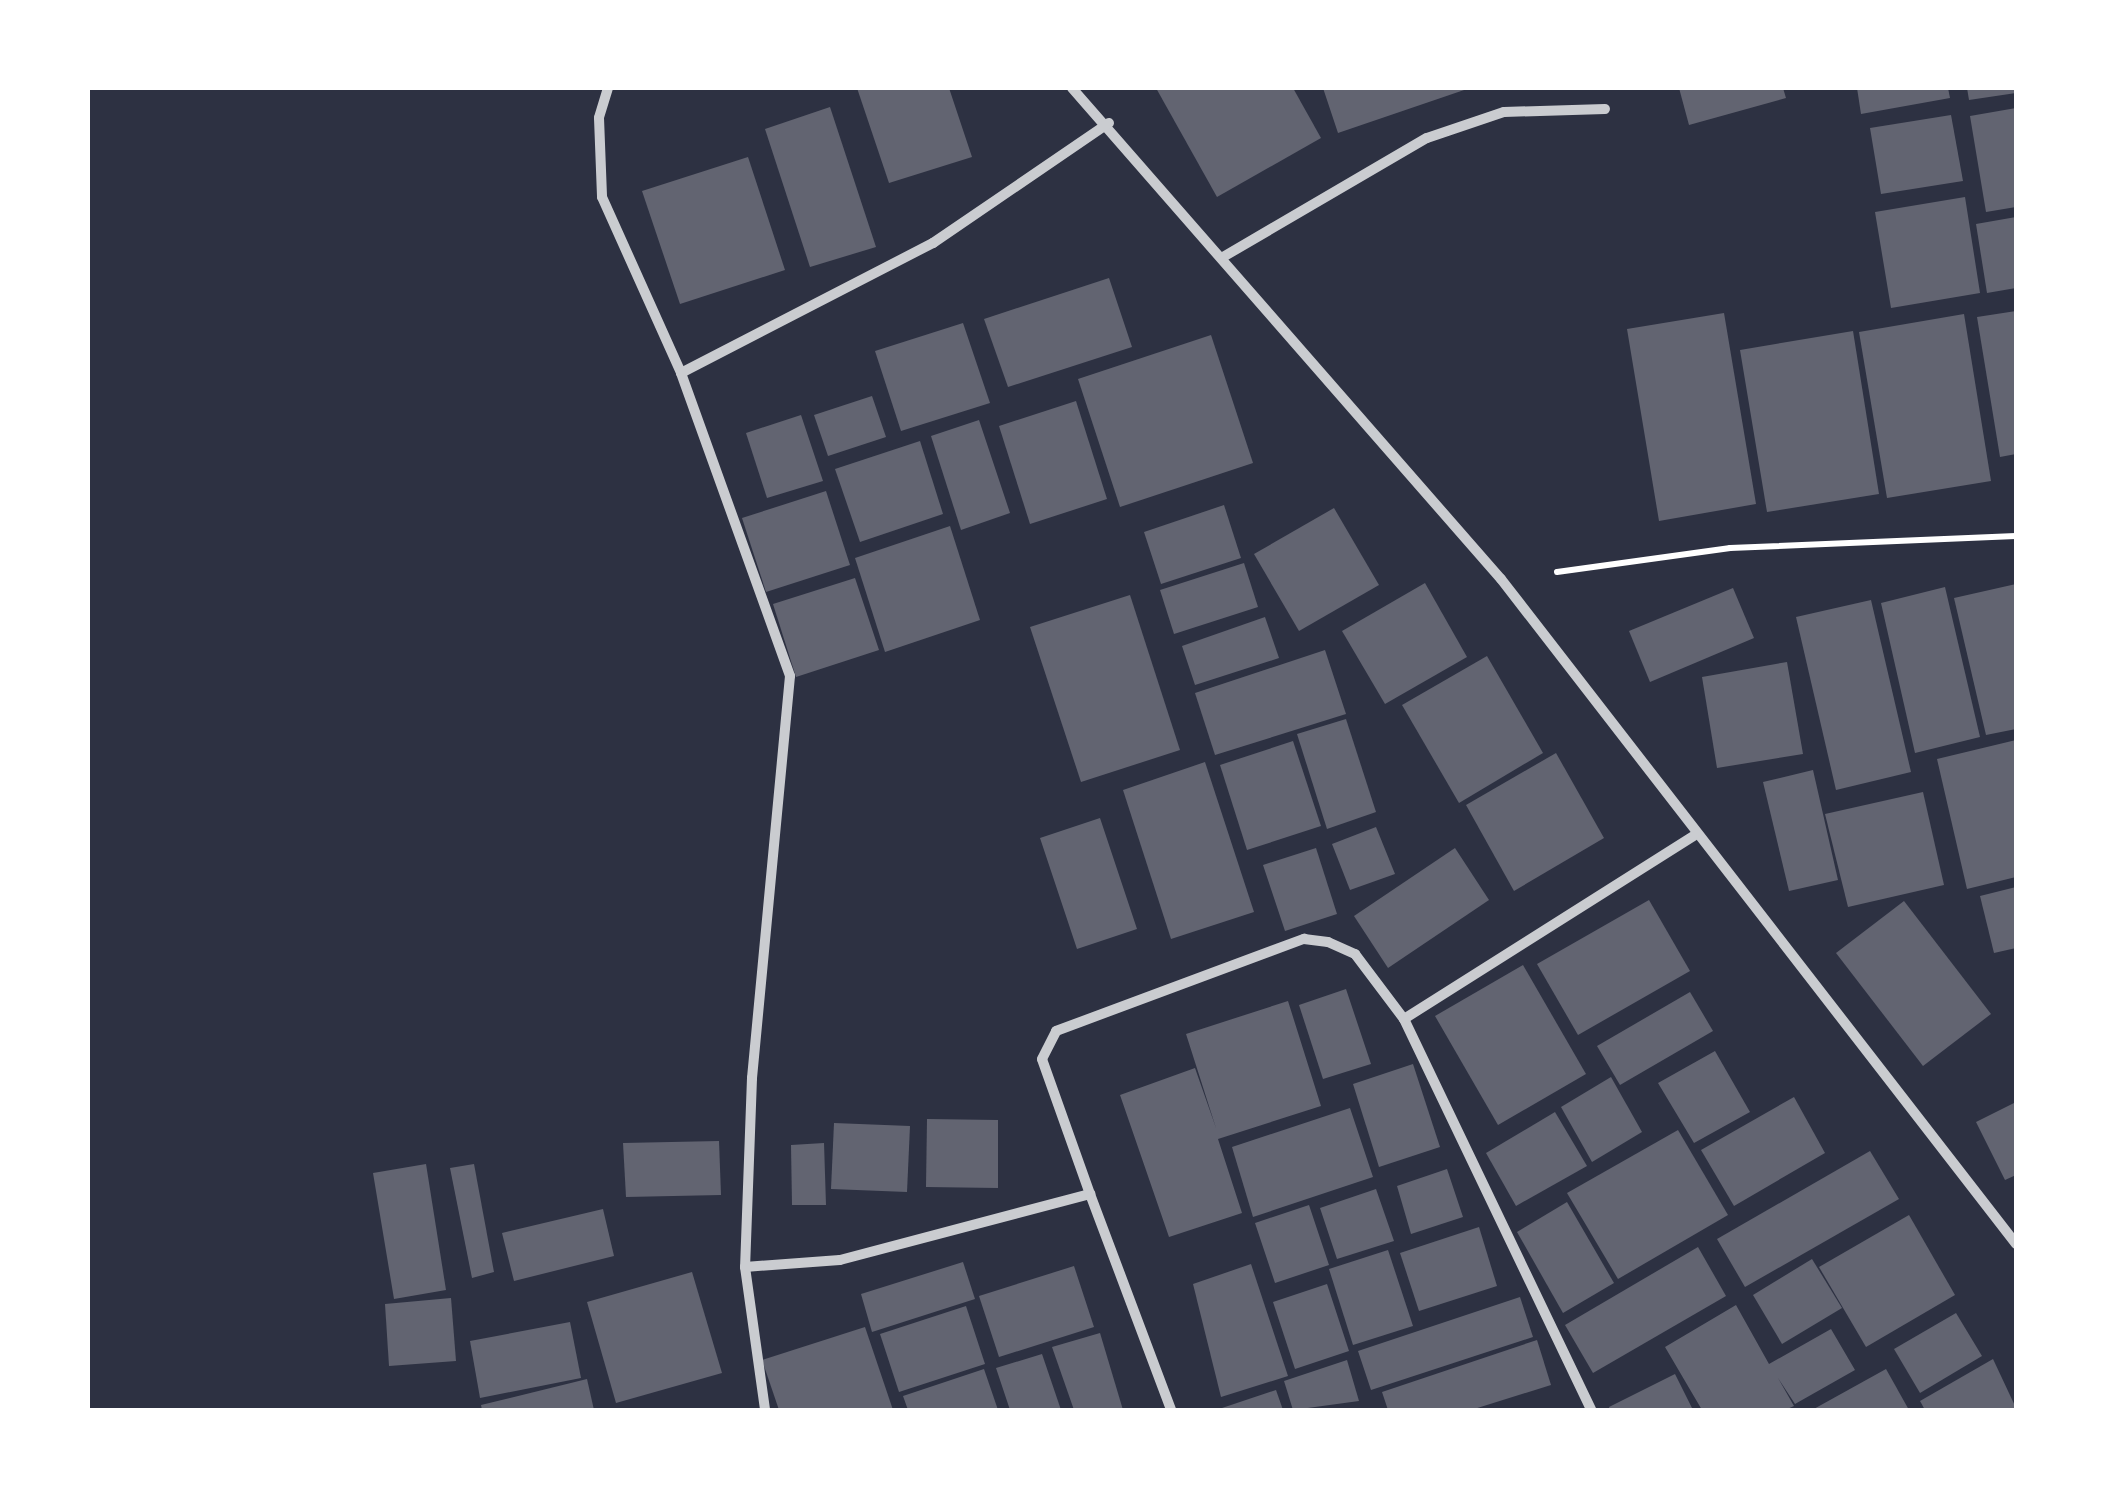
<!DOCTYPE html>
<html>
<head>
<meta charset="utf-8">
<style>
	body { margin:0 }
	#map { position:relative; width:2104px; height:1498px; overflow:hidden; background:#2d3142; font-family:Lato,sans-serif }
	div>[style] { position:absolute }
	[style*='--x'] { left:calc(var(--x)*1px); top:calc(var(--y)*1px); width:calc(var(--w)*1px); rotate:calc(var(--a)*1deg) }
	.building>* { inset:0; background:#626471 }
	.path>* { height:6px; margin:-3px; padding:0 3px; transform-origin:3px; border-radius:3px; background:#fff }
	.minor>* { height:10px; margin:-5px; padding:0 5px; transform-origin:5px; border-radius:5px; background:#caccd0 }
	span { translate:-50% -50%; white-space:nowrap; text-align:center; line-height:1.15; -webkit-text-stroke:10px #fff; paint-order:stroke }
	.frame { position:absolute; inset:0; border:90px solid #fff; pointer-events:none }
</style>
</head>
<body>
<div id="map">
	<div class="building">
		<i style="clip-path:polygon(857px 88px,949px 88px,972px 157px,889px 183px)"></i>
		<i style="clip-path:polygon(1156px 88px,1293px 88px,1321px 138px,1217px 197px)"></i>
		<i style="clip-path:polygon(1323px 88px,1470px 88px,1338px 133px)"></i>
		<i style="clip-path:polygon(1679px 88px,1783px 88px,1786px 98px,1689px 125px)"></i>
		<i style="clip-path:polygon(1857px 88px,1948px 88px,1950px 98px,1861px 114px)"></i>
		<i style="clip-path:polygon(1967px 88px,2016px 88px,2016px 93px,1969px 100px)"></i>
		<i style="clip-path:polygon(830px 107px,876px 247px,810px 267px,765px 129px)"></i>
		<i style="clip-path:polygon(2016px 108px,2016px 207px,1986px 212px,1970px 116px)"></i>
		<i style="clip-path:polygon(1951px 115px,1963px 181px,1881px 194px,1870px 128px)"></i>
		<i style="clip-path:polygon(748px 157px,785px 270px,680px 304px,642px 191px)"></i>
		<i style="clip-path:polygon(1965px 197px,1980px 293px,1891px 308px,1875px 212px)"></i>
		<i style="clip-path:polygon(2016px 217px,2016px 288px,1987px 293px,1976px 224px)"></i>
		<i style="clip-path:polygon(1109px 278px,1132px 347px,1008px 387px,984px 319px)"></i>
		<i style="clip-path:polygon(2016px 311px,2016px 454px,2000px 457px,1977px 317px)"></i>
		<i style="clip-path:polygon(1724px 313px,1756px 504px,1659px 521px,1627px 329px)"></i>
		<i style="clip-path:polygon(1964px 314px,1991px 481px,1887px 498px,1859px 332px)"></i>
		<i style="clip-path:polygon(963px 323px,990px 403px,901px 431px,875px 351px)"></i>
		<i style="clip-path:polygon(1853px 331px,1879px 494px,1767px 512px,1740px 350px)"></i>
		<i style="clip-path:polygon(1211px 335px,1253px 463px,1120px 507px,1078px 379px)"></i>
		<i style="clip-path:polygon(872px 396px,886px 437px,828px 456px,814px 415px)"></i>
		<i style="clip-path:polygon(1076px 401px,1107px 499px,1030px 524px,999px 426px)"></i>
		<i style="clip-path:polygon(801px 415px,823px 481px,767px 498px,746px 433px)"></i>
		<i style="clip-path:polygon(979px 420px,1010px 513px,961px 530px,931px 436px)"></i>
		<i style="clip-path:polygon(920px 441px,943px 514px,860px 542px,835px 469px)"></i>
		<i style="clip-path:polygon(826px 491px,850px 565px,766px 592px,742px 518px)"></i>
		<i style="clip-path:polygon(1224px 505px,1241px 558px,1161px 584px,1144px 532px)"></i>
		<i style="clip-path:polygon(1334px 508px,1379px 585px,1299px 631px,1254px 554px)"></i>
		<i style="clip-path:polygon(950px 526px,980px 620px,885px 652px,855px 558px)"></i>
		<i style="clip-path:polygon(1244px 563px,1258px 607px,1174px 634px,1160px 590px)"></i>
		<i style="clip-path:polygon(855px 578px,879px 650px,796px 677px,773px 604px)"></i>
		<i style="clip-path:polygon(1425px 583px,1467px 657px,1385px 704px,1342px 631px)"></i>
		<i style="clip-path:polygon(2016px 584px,2016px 729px,1986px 735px,1954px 598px)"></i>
		<i style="clip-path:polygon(1945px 587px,1980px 737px,1915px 753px,1881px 603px)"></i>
		<i style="clip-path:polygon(1733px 588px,1754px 638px,1650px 682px,1629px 631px)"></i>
		<i style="clip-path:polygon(1130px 595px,1180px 750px,1081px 782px,1030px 627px)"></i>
		<i style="clip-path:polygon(1871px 600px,1911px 772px,1836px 790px,1796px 617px)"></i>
		<i style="clip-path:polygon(1265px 617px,1279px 658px,1195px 685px,1182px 646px)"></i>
		<i style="clip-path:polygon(1325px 650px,1346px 714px,1215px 755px,1195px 693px)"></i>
		<i style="clip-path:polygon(1487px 656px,1543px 753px,1459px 803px,1402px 705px)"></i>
		<i style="clip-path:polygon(1787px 662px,1803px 754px,1717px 768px,1702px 677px)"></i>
		<i style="clip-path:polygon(1346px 719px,1376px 812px,1327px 829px,1297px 734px)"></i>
		<i style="clip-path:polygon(2016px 740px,2016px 877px,1967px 889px,1937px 759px)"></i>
		<i style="clip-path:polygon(1293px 741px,1321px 826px,1247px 850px,1220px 765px)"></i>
		<i style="clip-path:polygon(1556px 753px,1604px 838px,1514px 891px,1466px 805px)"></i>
		<i style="clip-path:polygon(1205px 762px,1254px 912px,1171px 939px,1123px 790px)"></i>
		<i style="clip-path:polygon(1813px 770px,1838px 880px,1789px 891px,1763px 782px)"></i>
		<i style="clip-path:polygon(1923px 792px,1944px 885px,1848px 907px,1825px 814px)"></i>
		<i style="clip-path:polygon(1100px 818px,1137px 929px,1077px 949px,1040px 838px)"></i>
		<i style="clip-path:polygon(1376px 827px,1395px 874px,1350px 890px,1332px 844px)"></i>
		<i style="clip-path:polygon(1316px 848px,1337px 914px,1285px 931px,1263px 865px)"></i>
		<i style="clip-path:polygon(1455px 848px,1489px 900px,1388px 968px,1354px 916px)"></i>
		<i style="clip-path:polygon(2016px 887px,2016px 948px,1994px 953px,1980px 896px)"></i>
		<i style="clip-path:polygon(1649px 900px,1690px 971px,1578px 1035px,1537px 964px)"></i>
		<i style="clip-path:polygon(1904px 901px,1991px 1014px,1923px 1066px,1836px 953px)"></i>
		<i style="clip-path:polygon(1523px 965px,1586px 1074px,1498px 1125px,1435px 1016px)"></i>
		<i style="clip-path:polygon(1346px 989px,1371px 1064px,1323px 1079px,1299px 1005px)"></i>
		<i style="clip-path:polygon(1690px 992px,1713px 1031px,1620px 1085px,1597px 1046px)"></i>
		<i style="clip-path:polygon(1288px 1001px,1321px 1106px,1218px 1139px,1242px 1213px,1169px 1237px,1120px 1095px,1195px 1068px,1216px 1128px,1186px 1034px)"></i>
		<i style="clip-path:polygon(1715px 1051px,1750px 1112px,1694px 1143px,1658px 1083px)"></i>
		<i style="clip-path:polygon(1413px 1064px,1440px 1147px,1379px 1167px,1353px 1084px)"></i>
		<i style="clip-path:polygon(1611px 1077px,1642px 1132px,1592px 1162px,1561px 1107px)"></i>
		<i style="clip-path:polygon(1794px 1097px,1825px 1153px,1734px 1206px,1701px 1150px)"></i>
		<i style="clip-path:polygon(2016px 1102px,2016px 1175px,2005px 1180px,1976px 1122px)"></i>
		<i style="clip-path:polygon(1350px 1108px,1373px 1177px,1253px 1217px,1232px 1147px)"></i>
		<i style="clip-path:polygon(1555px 1112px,1587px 1166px,1516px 1206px,1486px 1153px)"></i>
		<i style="clip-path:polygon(927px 1119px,998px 1120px,998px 1188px,926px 1187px)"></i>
		<i style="clip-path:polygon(834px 1123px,910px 1126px,907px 1192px,831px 1189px)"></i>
		<i style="clip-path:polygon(1678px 1130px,1728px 1215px,1618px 1279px,1567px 1193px)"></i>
		<i style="clip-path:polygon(719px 1141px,721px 1195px,626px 1197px,623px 1143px)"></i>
		<i style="clip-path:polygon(824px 1143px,826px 1205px,792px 1205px,791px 1145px)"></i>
		<i style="clip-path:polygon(1870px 1151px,1899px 1199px,1745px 1287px,1717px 1239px)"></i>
		<i style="clip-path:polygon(426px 1164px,446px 1290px,394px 1299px,373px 1173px)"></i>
		<i style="clip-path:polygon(474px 1164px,494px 1272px,472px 1278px,450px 1168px)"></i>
		<i style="clip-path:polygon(1447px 1169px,1463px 1217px,1411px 1234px,1397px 1186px)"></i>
		<i style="clip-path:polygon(1376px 1189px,1394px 1241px,1337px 1259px,1320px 1208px)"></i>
		<i style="clip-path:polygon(1567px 1202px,1614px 1283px,1563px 1313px,1517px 1232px)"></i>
		<i style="clip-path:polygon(1309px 1205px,1329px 1265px,1275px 1283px,1255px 1223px)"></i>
		<i style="clip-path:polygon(603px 1209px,614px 1256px,514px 1281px,502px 1233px)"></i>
		<i style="clip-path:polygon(1909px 1215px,1955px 1295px,1866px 1347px,1819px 1267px)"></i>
		<i style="clip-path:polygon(1479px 1227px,1497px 1286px,1419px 1311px,1400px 1253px)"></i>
		<i style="clip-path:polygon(1698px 1247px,1726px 1296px,1593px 1373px,1565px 1325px)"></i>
		<i style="clip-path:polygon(1388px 1250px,1413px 1326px,1353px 1345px,1329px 1269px)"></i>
		<i style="clip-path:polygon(1812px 1259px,1842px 1308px,1782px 1344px,1753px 1295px)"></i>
		<i style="clip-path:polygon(963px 1262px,975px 1299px,872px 1332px,861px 1294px)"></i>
		<i style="clip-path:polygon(1251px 1264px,1288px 1376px,1221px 1397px,1193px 1284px)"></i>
		<i style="clip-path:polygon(1074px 1266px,1094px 1327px,999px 1357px,979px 1296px)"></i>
		<i style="clip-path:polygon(692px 1272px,722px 1373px,616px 1403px,587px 1302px)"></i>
		<i style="clip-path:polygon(1327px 1284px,1349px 1351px,1295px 1369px,1273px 1302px)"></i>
		<i style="clip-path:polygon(1520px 1297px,1533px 1337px,1371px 1390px,1358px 1351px)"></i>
		<i style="clip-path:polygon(451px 1298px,456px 1361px,389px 1366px,385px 1304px)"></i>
		<i style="clip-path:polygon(1736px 1305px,1769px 1364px,1831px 1329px,1855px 1370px,1795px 1404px,1778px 1378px,1794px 1406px,1785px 1410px,1702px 1410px,1665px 1347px)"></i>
		<i style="clip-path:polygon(966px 1306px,985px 1364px,899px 1392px,880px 1334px)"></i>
		<i style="clip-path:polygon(1956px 1313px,1982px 1356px,1920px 1393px,1894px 1349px)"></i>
		<i style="clip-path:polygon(570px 1322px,581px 1378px,480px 1398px,470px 1341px)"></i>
		<i style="clip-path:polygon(865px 1327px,893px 1410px,779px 1410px,762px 1360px)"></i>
		<i style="clip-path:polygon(1100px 1333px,1123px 1410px,1074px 1410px,1052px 1347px)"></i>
		<i style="clip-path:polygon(1537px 1340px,1551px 1385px,1471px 1410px,1388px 1410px,1382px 1392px)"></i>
		<i style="clip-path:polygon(1042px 1354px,1061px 1410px,1010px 1410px,996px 1368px)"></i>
		<i style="clip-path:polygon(1993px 1359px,2016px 1408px,1925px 1410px,1920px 1401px)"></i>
		<i style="clip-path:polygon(1347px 1360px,1359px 1401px,1293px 1410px,1284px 1381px)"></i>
		<i style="clip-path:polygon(984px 1369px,998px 1410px,908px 1410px,903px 1396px)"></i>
		<i style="clip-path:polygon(1886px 1369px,1909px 1410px,1812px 1410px)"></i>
		<i style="clip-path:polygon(1675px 1374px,1693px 1410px,1610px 1410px,1609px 1407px)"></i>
		<i style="clip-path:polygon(587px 1379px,594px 1410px,482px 1410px,481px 1405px)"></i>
		<i style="clip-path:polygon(1276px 1390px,1283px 1410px,1216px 1410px)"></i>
	</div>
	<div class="path">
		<i style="--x:1557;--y:572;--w:175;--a:-7.9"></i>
		<i style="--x:1730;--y:548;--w:286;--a:-2.4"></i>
	</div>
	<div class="minor">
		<i style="--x:608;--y:88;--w:31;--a:107"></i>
		<i style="--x:599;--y:118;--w:79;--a:87.8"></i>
		<i style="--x:602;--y:197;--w:193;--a:65.8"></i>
		<i style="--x:681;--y:373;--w:322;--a:70.2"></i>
		<i style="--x:790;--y:676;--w:404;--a:95.4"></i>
		<i style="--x:752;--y:1078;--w:189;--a:92.1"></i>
		<i style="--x:745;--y:1267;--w:144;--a:82"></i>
		<i style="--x:1072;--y:88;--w:652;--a:48.86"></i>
		<i style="--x:1501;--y:579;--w:841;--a:52.24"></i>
		<i style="--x:1223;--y:257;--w:236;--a:-30.3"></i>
		<i style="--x:1427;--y:138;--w:81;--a:-18.7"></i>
		<i style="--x:1504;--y:112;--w:101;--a:-1.7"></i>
		<i style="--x:681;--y:373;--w:284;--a:-27.3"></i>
		<i style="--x:933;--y:243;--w:213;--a:-34.3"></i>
		<i style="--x:1404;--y:1019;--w:343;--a:-32.3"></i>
		<i style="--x:1090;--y:1194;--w:231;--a:69.4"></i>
		<i style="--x:745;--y:1267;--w:95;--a:-4.2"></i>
		<i style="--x:840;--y:1260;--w:259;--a:-14.8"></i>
		<i style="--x:1090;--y:1194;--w:143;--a:-109.6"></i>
		<i style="--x:1042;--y:1059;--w:31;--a:-63"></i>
		<i style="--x:1056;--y:1031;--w:265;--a:-20.4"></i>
		<i style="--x:1304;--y:939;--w:24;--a:7"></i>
		<i style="--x:1328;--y:942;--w:30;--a:24"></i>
		<i style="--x:1355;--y:954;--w:81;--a:53"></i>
		<i style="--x:1404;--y:1019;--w:433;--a:64.4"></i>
	</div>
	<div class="frame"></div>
</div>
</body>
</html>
